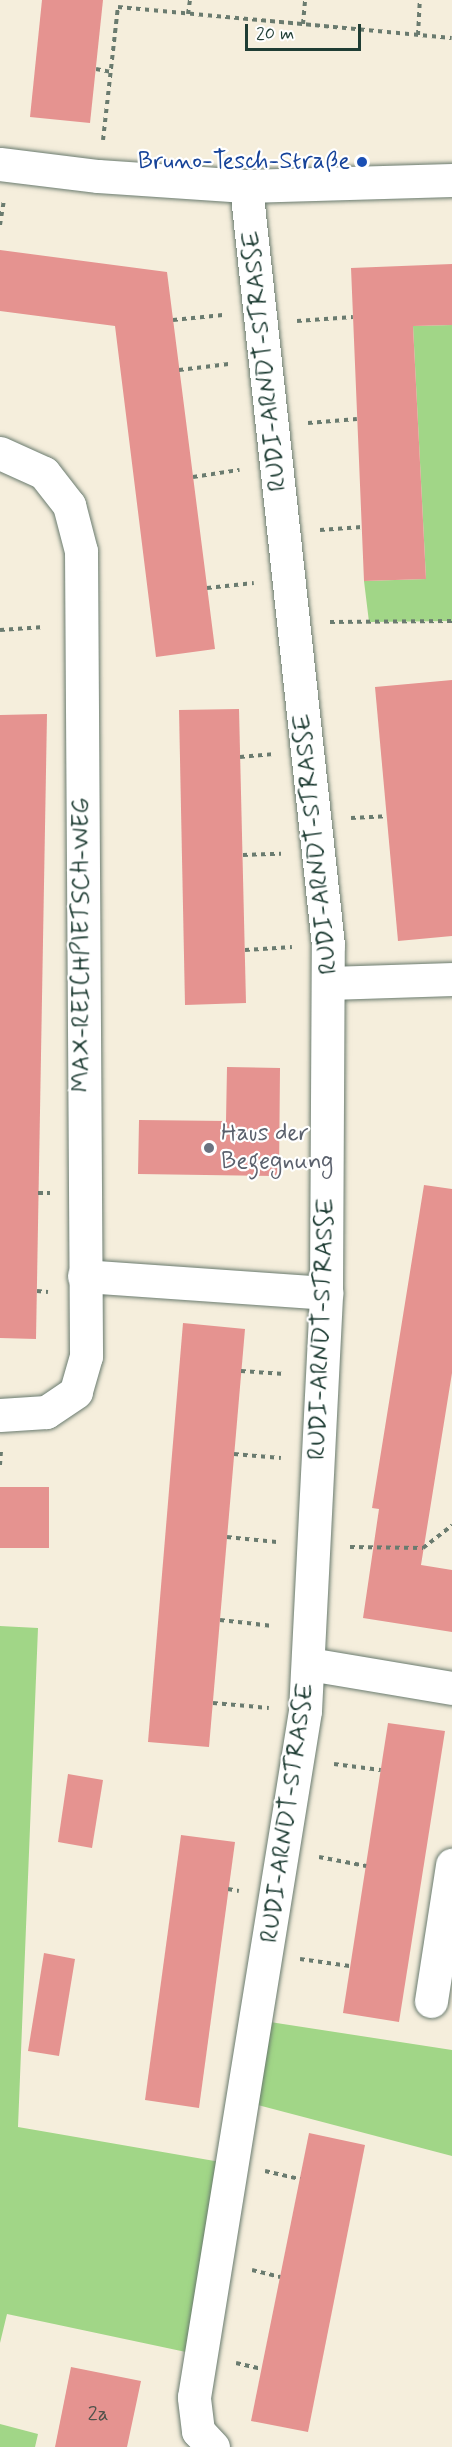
<!DOCTYPE html>
<html>
<head>
<meta charset="utf-8">
<style>
	body { margin:0 }
	#map { position:relative; width:452px; height:2447px; overflow:hidden; background:#f5eedc; font-family:Mynerve,sans-serif }
	div>[style] { position:absolute }
	[style*='--x'] { left:calc(var(--x)*1px); top:calc(var(--y)*1px); width:calc(var(--w)*1px); rotate:calc(var(--a)*1deg) }
	.green>* { inset:0; background:#a1d687 }
	.building>* { inset:0; background:#e59390 }
	.path>* { height:4px; margin-top:-2px; transform-origin:0; background:repeating-linear-gradient(90deg,#6a7b6f 0 4.5px,transparent 0 9px) }
	.roads { filter:drop-shadow(0 0 2px #6a7b6f) drop-shadow(0 0 2px #6a7b6f) }
	.minor>* { height:33px; margin:-16.5px; padding:0 16.5px; transform-origin:16.5px; border-radius:16.5px; background:#fff }
	.dots>* { width:16px; height:16px; translate:-50% -50%; box-sizing:border-box; border:3px solid #fff; border-radius:50% }
	span { translate:-50% -50%; white-space:nowrap; text-align:center; line-height:1.15; -webkit-text-stroke:4.5px #fff; paint-order:stroke }
	.number-label { font-size:21px; color:#50524b }
	.number-label span { -webkit-text-stroke-width:0 }
	.transit-label { font-size:24px; color:#164399 }
	.right { translate:-100% -50%; text-align:right }
	.street-label { font-size:24px; color:#1f3d34 }
	.worship-label { font-size:24px; color:#5b616d }
	.left { translate:0 -50%; text-align:left }
	.scale { position:absolute; left:245px; top:24px; width:116px; height:27px; box-sizing:border-box; border:3px solid #1f3d34; border-top:0; padding-left:8px; font-size:18px; line-height:21px; white-space:nowrap; color:#1f3d34; -webkit-text-stroke:4px #fff; paint-order:stroke }
</style>
</head>
<body>
<div id="map">
	<div class="green">
		<i style="clip-path:polygon(452px 325px,452px 621px,369px 622px,364px 581px,426px 579px,413px 326px)"></i>
		<i style="clip-path:polygon(0 1626px,38px 1628px,18px 2127px,232px 2164px,200px 2355px,7px 2314px,0 2343px)"></i>
		<i style="clip-path:polygon(257px 2020px,452px 2050px,452px 2156px,243px 2101px)"></i>
		<i style="clip-path:polygon(0 2424px,38px 2434px,35px 2447px,0 2447px)"></i>
	</div>
	<div class="building">
		<i style="clip-path:polygon(42px 0,103px 0,90px 123px,30px 117px)"></i>
		<i style="clip-path:polygon(0 250px,167px 272px,215px 649px,156px 657px,115px 326px,0 311px)"></i>
		<i style="clip-path:polygon(452px 264px,452px 325px,413px 326px,426px 579px,364px 581px,351px 268px)"></i>
		<i style="clip-path:polygon(452px 680px,452px 936px,398px 941px,375px 687px)"></i>
		<i style="clip-path:polygon(239px 709px,246px 1003px,185px 1005px,179px 710px)"></i>
		<i style="clip-path:polygon(47px 714px,36px 1339px,0 1338px,0 715px)"></i>
		<i style="clip-path:polygon(227px 1067px,280px 1068px,279px 1176px,138px 1174px,139px 1120px,226px 1121px)"></i>
		<i style="clip-path:polygon(424px 1185px,452px 1189px,452px 1373px,421px 1565px,452px 1570px,452px 1632px,363px 1618px,379px 1509px,372px 1508px)"></i>
		<i style="clip-path:polygon(183px 1323px,245px 1329px,209px 1747px,148px 1742px)"></i>
		<i style="clip-path:polygon(0 1487px,49px 1487px,49px 1548px,0 1548px)"></i>
		<i style="clip-path:polygon(388px 1723px,445px 1731px,399px 2022px,343px 2013px)"></i>
		<i style="clip-path:polygon(68px 1774px,103px 1780px,92px 1848px,58px 1842px)"></i>
		<i style="clip-path:polygon(181px 1835px,235px 1842px,199px 2108px,145px 2100px)"></i>
		<i style="clip-path:polygon(44px 1953px,75px 1959px,59px 2056px,28px 2051px)"></i>
		<i style="clip-path:polygon(309px 2133px,365px 2145px,308px 2432px,251px 2421px)"></i>
		<i style="clip-path:polygon(71px 2367px,141px 2381px,127px 2447px,55px 2447px)"></i>
	</div>
	<div class="path">
		<i style="--x:188;--y:14;--w:14;--a:-82"></i>
		<i style="--x:303;--y:24;--w:24;--a:-85"></i>
		<i style="--x:418;--y:35;--w:35;--a:-87"></i>
		<i style="--x:96;--y:69;--w:15;--a:11"></i>
		<i style="--x:103;--y:140;--w:134;--a:-83.6"></i>
		<i style="--x:118;--y:7;--w:335;--a:5.3"></i>
		<i style="--x:0;--y:225;--w:24;--a:-81"></i>
		<i style="--x:173;--y:320;--w:50;--a:-5.7"></i>
		<i style="--x:297;--y:321;--w:56;--a:-4.1"></i>
		<i style="--x:179;--y:370;--w:50;--a:-6.8"></i>
		<i style="--x:308;--y:423;--w:49;--a:-4.7"></i>
		<i style="--x:193;--y:477;--w:47;--a:-8.7"></i>
		<i style="--x:320;--y:530;--w:42;--a:-4.1"></i>
		<i style="--x:207;--y:588;--w:47;--a:-6.1"></i>
		<i style="--x:330;--y:622;--w:122;--a:-0.5"></i>
		<i style="--x:0;--y:630;--w:44;--a:-3.9"></i>
		<i style="--x:240;--y:757;--w:33;--a:-5"></i>
		<i style="--x:351;--y:818;--w:35;--a:-3"></i>
		<i style="--x:243;--y:855;--w:38;--a:-2"></i>
		<i style="--x:245;--y:950;--w:47;--a:-3.7"></i>
		<i style="--x:38;--y:1193;--w:12;--a:0"></i>
		<i style="--x:37;--y:1291;--w:11;--a:5"></i>
		<i style="--x:241;--y:1371;--w:44;--a:3.9"></i>
		<i style="--x:234;--y:1454;--w:47;--a:4.9"></i>
		<i style="--x:0;--y:1465;--w:14;--a:-86"></i>
		<i style="--x:227;--y:1537;--w:50;--a:5.7"></i>
		<i style="--x:350;--y:1547;--w:73;--a:0.8"></i>
		<i style="--x:423;--y:1548;--w:37;--a:-38"></i>
		<i style="--x:220;--y:1620;--w:53;--a:6.5"></i>
		<i style="--x:213;--y:1703;--w:56;--a:5.1"></i>
		<i style="--x:334;--y:1764;--w:47;--a:7.3"></i>
		<i style="--x:319;--y:1857;--w:48;--a:10.8"></i>
		<i style="--x:228;--y:1889;--w:11;--a:10"></i>
		<i style="--x:300;--y:1959;--w:50;--a:8"></i>
		<i style="--x:265;--y:2171;--w:36;--a:13"></i>
		<i style="--x:252;--y:2270;--w:29;--a:14"></i>
		<i style="--x:236;--y:2363;--w:26;--a:13"></i>
	</div>
	<div class="roads">
		<div class="minor">
			<i style="--x:0;--y:164;--w:99;--a:7"></i>
			<i style="--x:98;--y:176;--w:148;--a:3.9"></i>
			<i style="--x:246;--y:186;--w:206;--a:-1.7"></i>
			<i style="--x:0;--y:453;--w:48;--a:24.4"></i>
			<i style="--x:44;--y:473;--w:41;--a:52"></i>
			<i style="--x:69;--y:505;--w:48;--a:75.4"></i>
			<i style="--x:81;--y:551;--w:805;--a:89.64"></i>
			<i style="--x:86;--y:1356;--w:37;--a:106"></i>
			<i style="--x:76;--y:1392;--w:36;--a:146"></i>
			<i style="--x:46;--y:1412;--w:46;--a:176.3"></i>
			<i style="--x:330;--y:983;--w:122;--a:-1.9"></i>
			<i style="--x:84;--y:1276;--w:243;--a:4"></i>
			<i style="--x:309;--y:1664;--w:145;--a:9.5"></i>
			<i style="--x:431;--y:2001;--w:138;--a:-81.2"></i>
			<i style="--x:213;--y:2447;--w:22;--a:-133"></i>
			<i style="--x:198;--y:2431;--w:34;--a:-97"></i>
			<i style="--x:194;--y:2397;--w:695;--a:-80.81"></i>
			<i style="--x:305;--y:1711;--w:419;--a:-87.1"></i>
			<i style="--x:326;--y:1293;--w:348;--a:-89.7"></i>
			<i style="--x:328;--y:945;--w:763;--a:-96.17"></i>
		</div>
	</div>
	<div class="dots">
		<i style="left:362px;top:162px;background:#1a4fb4"></i>
		<i style="left:209px;top:1148px;background:#6b7280"></i>
	</div>
	<div class="number-label">
		<span style="left:98px;top:2414px">2a</span>
	</div>
	<div class="transit-label">
		<span class="right" style="left:350px;top:162px">Bruno-Tesch-Straße</span>
	</div>
	<div class="street-label">
		<span style="left:265px;top:361px;rotate:-96deg">RUDI-ARNDT-STRASSE</span>
		<span style="left:316px;top:844px;rotate:-96deg">RUDI-ARNDT-STRASSE</span>
		<span style="left:82px;top:945px;rotate:-90deg">MAX-REICHPIETSCH-WEG</span>
		<span style="left:322px;top:1329px;rotate:-88deg">RUDI-ARNDT-STRASSE</span>
		<span style="left:288px;top:1813px;rotate:-82deg">RUDI-ARNDT-STRASSE</span>
	</div>
	<div class="worship-label">
		<span class="left" style="left:221px;top:1148px">Haus der<br>Begegnung</span>
	</div>
	<div class="scale">20 m</div>
</div>
</body>
</html>
